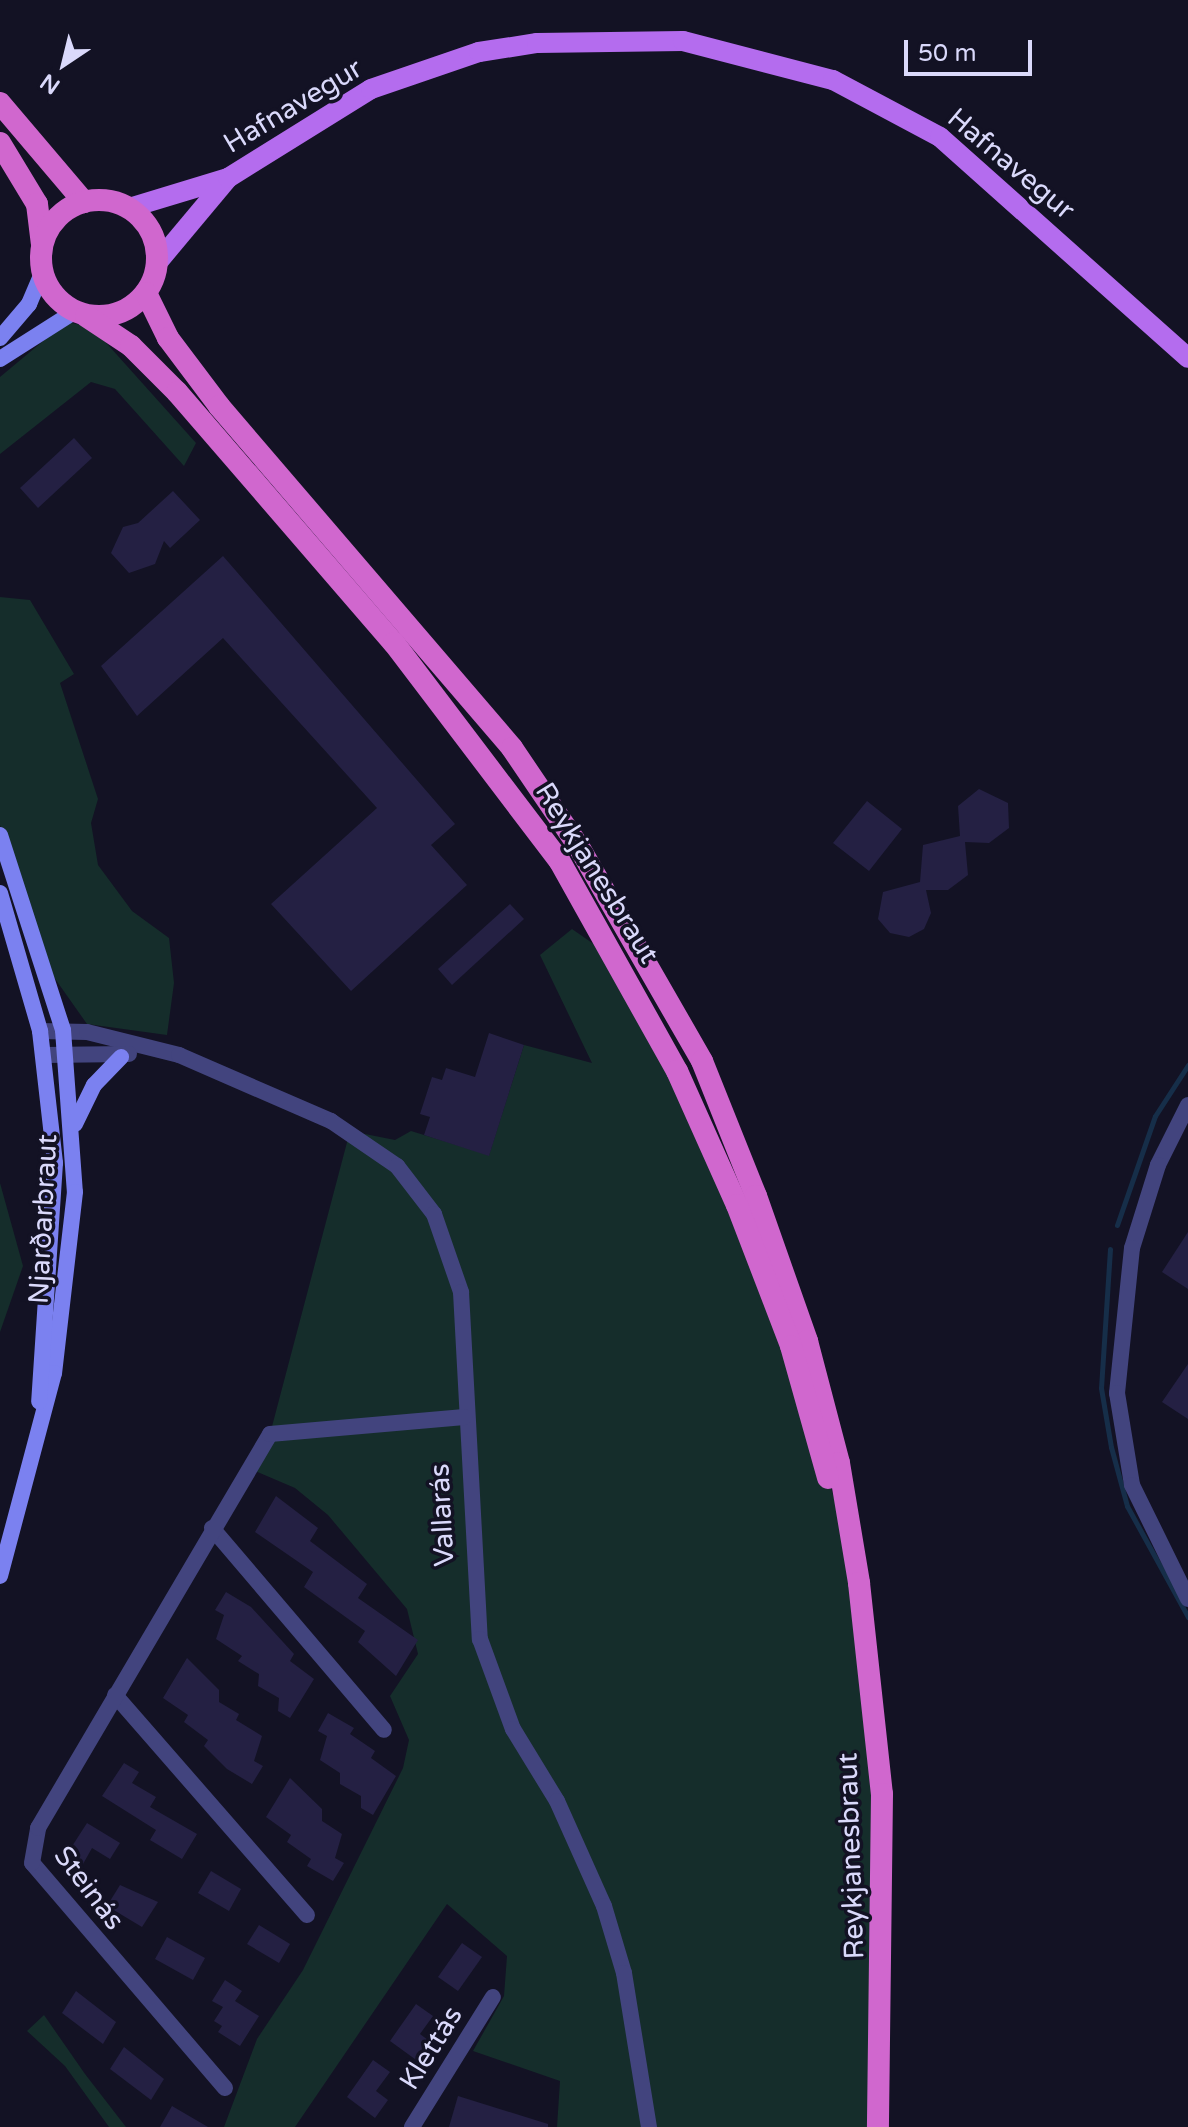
<!DOCTYPE html>
<html>
<head>
<meta charset="utf-8">
<style>
	body { margin:0 }
	#map { position:relative; width:1188px; height:2127px; overflow:hidden; background:#131224; font-family:"Varela Round",sans-serif }
	div>[style] { position:absolute }
	[style*='--x'] { left:calc(var(--x)*1px); top:calc(var(--y)*1px); width:calc(var(--w)*1px); rotate:calc(var(--a)*1deg) }
	.green>* { inset:0; background:#152d2b }
	.stream>* { height:5px; margin:-2.5px; padding:0 2.5px; transform-origin:2.5px; border-radius:2.5px; background:#162e49 }
	.building>* { inset:0; background:#242043 }
	.minor>* { height:16px; margin:-8px; padding:0 8px; transform-origin:8px; border-radius:8px; background:#42447e }
	.secondary>* { height:16px; margin:-8px; padding:0 8px; transform-origin:8px; border-radius:8px; background:#7b81f0 }
	.primary>* { height:20px; margin:-10px; padding:0 10px; transform-origin:10px; border-radius:10px; background:#b46cee }
	.trunk>* { height:22px; margin:-11px; padding:0 11px; transform-origin:11px; border-radius:11px; background:#d067ce }
	.trunk>.ring { margin:-11px; padding:0; box-sizing:content-box; background:none; border:22px solid #d067ce; border-radius:50% }
	span { translate:-50% -50%; white-space:nowrap; text-align:center; line-height:1.15; -webkit-text-stroke:7px #131224; paint-order:stroke }
	.street-label { font-size:28px; color:#dad9fb }
	.north { position:absolute; left:24px; top:24px; width:80px; height:80px; -webkit-text-stroke:6px #131224; paint-order:stroke; rotate:215deg; font-size:22px; font-weight:700; line-height:32px; text-align:center; color:#dad9fb }
	.north::after { content:''; display:block; margin:auto; width:28px; height:36px; background:#dad9fb; clip-path:polygon(50% 0,100% 100%,50% 72%,0 100%) }
	.scale { position:absolute; left:904px; top:40px; width:128px; height:36px; box-sizing:border-box; border:4px solid #dad9fb; border-top:0; padding-left:10px; font-size:24px; line-height:28px; white-space:nowrap; color:#dad9fb; -webkit-text-stroke:6px #131224; paint-order:stroke }
</style>
</head>
<body>
<div id="map">
	<div class="green">
		<i style="clip-path:polygon(66px 322px,92px 327px,196px 443px,184px 466px,115px 389px,91px 382px,0 454px,0 377px)"></i>
		<i style="clip-path:polygon(0 597px,30px 600px,74px 674px,60px 683px,98px 799px,91px 823px,98px 865px,132px 911px,169px 938px,174px 983px,167px 1035px,87px 1024px,51px 973px,0 825px)"></i>
		<i style="clip-path:polygon(572px 929px,621px 963px,789px 1346px,859px 1583px,885px 1972px,879px 2127px,557px 2127px,560px 2081px,473px 2051px,504px 1996px,507px 1956px,447px 1904px,295px 2127px,224px 2127px,257px 2039px,303px 1970px,403px 1768px,409px 1740px,390px 1696px,418px 1654px,407px 1609px,328px 1515px,295px 1488px,246px 1467px,270px 1434px,350px 1131px,395px 1140px,411px 1131px,489px 1155px,524px 1045px,592px 1063px,540px 955px)"></i>
		<i style="clip-path:polygon(0 1183px,23px 1266px,0 1332px)"></i>
		<i style="clip-path:polygon(44px 2015px,85px 2074px,126px 2127px,109px 2127px,65px 2066px,27px 2031px)"></i>
	</div>
	<div class="stream">
		<i style="--x:1117;--y:1225;--w:115;--a:-70.8"></i>
		<i style="--x:1155;--y:1116;--w:61;--a:-57.1"></i>
		<i style="--x:1110;--y:1249;--w:139;--a:93.7"></i>
		<i style="--x:1101;--y:1388;--w:60;--a:80.4"></i>
		<i style="--x:1111;--y:1447;--w:61;--a:74.8"></i>
		<i style="--x:1127;--y:1506;--w:127;--a:61.2"></i>
	</div>
	<div class="building">
		<i style="clip-path:polygon(74px 438px,92px 458px,38px 508px,20px 488px)"></i>
		<i style="clip-path:polygon(173px 491px,200px 520px,170px 548px,164px 541px,155px 564px,129px 573px,111px 553px,123px 527px,138px 523px)"></i>
		<i style="clip-path:polygon(223px 556px,455px 824px,431px 845px,467px 885px,351px 991px,271px 904px,377px 808px,223px 638px,137px 716px,101px 666px)"></i>
		<i style="clip-path:polygon(979px 789px,1008px 803px,1009px 828px,989px 843px,965px 842px,968px 875px,948px 890px,926px 890px,931px 913px,924px 929px,909px 937px,890px 933px,878px 919px,883px 892px,920px 882px,923px 845px,960px 836px,958px 806px)"></i>
		<i style="clip-path:polygon(867px 801px,902px 829px,869px 871px,833px 843px)"></i>
		<i style="clip-path:polygon(510px 904px,524px 919px,452px 985px,438px 969px)"></i>
		<i style="clip-path:polygon(489px 1033px,524px 1045px,489px 1156px,424px 1135px,430px 1117px,420px 1114px,432px 1077px,442px 1080px,446px 1068px,475px 1077px)"></i>
		<i style="clip-path:polygon(1188px 1232px,1188px 1289px,1162px 1272px)"></i>
		<i style="clip-path:polygon(1188px 1364px,1188px 1419px,1162px 1402px)"></i>
		<i style="clip-path:polygon(276px 1496px,318px 1528px,310px 1541px,367px 1584px,358px 1598px,418px 1640px,396px 1676px,358px 1642px,365px 1631px,304px 1587px,313px 1572px,255px 1532px)"></i>
		<i style="clip-path:polygon(226px 1592px,251px 1607px,294px 1654px,290px 1661px,314px 1679px,290px 1718px,278px 1711px,279px 1698px,258px 1686px,259px 1674px,238px 1661px,242px 1656px,216px 1639px,224px 1615px,215px 1610px)"></i>
		<i style="clip-path:polygon(187px 1658px,219px 1690px,219px 1702px,239px 1714px,236px 1720px,262px 1736px,254px 1761px,263px 1766px,252px 1784px,227px 1769px,204px 1746px,208px 1740px,184px 1722px,188px 1715px,163px 1698px)"></i>
		<i style="clip-path:polygon(328px 1713px,354px 1728px,350px 1734px,375px 1751px,371px 1758px,396px 1776px,373px 1815px,361px 1808px,361px 1796px,340px 1784px,340px 1773px,320px 1760px,327px 1736px,318px 1731px)"></i>
		<i style="clip-path:polygon(124px 1763px,139px 1772px,132px 1783px,156px 1797px,150px 1807px,197px 1834px,182px 1859px,150px 1840px,156px 1830px,102px 1796px)"></i>
		<i style="clip-path:polygon(290px 1778px,322px 1809px,322px 1821px,342px 1834px,335px 1858px,344px 1863px,333px 1881px,307px 1866px,311px 1859px,287px 1842px,291px 1835px,266px 1817px)"></i>
		<i style="clip-path:polygon(87px 1823px,120px 1843px,110px 1859px,92px 1848px,83px 1864px,67px 1854px)"></i>
		<i style="clip-path:polygon(211px 1871px,241px 1889px,229px 1911px,198px 1893px)"></i>
		<i style="clip-path:polygon(120px 1885px,158px 1902px,142px 1927px,107px 1906px)"></i>
		<i style="clip-path:polygon(259px 1925px,290px 1944px,279px 1963px,247px 1944px)"></i>
		<i style="clip-path:polygon(167px 1937px,205px 1958px,193px 1980px,155px 1959px)"></i>
		<i style="clip-path:polygon(462px 1943px,482px 1957px,458px 1991px,438px 1977px)"></i>
		<i style="clip-path:polygon(225px 1980px,242px 1991px,235px 2001px,259px 2016px,240px 2046px,218px 2032px,222px 2026px,214px 2021px,223px 2007px,212px 2001px)"></i>
		<i style="clip-path:polygon(76px 1991px,116px 2022px,103px 2044px,62px 2013px)"></i>
		<i style="clip-path:polygon(416px 2004px,433px 2016px,420px 2034px,432px 2043px,419px 2062px,390px 2041px)"></i>
		<i style="clip-path:polygon(124px 2047px,164px 2079px,151px 2100px,110px 2069px)"></i>
		<i style="clip-path:polygon(373px 2060px,390px 2072px,376px 2091px,388px 2100px,375px 2118px,347px 2097px)"></i>
		<i style="clip-path:polygon(458px 2096px,548px 2124px,548px 2127px,449px 2127px)"></i>
		<i style="clip-path:polygon(172px 2106px,208px 2127px,160px 2127px)"></i>
	</div>
	<div class="minor">
		<i style="--x:40;--y:1031;--w:47;--a:1.2"></i>
		<i style="--x:87;--y:1032;--w:95;--a:14"></i>
		<i style="--x:179;--y:1055;--w:166;--a:23.5"></i>
		<i style="--x:331;--y:1121;--w:80;--a:34.3"></i>
		<i style="--x:397;--y:1166;--w:61;--a:52.4"></i>
		<i style="--x:434;--y:1214;--w:83;--a:70.9"></i>
		<i style="--x:461;--y:1292;--w:348;--a:86.9"></i>
		<i style="--x:480;--y:1639;--w:96;--a:69.9"></i>
		<i style="--x:513;--y:1729;--w:84;--a:58.6"></i>
		<i style="--x:557;--y:1801;--w:115;--a:65.9"></i>
		<i style="--x:604;--y:1906;--w:70;--a:73.4"></i>
		<i style="--x:624;--y:1973;--w:156;--a:80.8"></i>
		<i style="--x:44;--y:1055;--w:85;--a:-0.7"></i>
		<i style="--x:1188;--y:1105;--w:67;--a:116.6"></i>
		<i style="--x:1158;--y:1165;--w:87;--a:107.4"></i>
		<i style="--x:1132;--y:1248;--w:146;--a:95.9"></i>
		<i style="--x:1117;--y:1393;--w:93;--a:80.7"></i>
		<i style="--x:1132;--y:1485;--w:127;--a:63.8"></i>
		<i style="--x:212;--y:1528;--w:265;--a:49.6"></i>
		<i style="--x:115;--y:1695;--w:292;--a:48.9"></i>
		<i style="--x:225;--y:2088;--w:296;--a:-130.6"></i>
		<i style="--x:32;--y:1863;--w:36;--a:-80"></i>
		<i style="--x:38;--y:1828;--w:457;--a:-59.5"></i>
		<i style="--x:270;--y:1434;--w:195;--a:-5"></i>
		<i style="--x:412;--y:2127;--w:153;--a:-58.1"></i>
	</div>
	<div class="secondary">
		<i style="--x:0;--y:338;--w:45;--a:-49.5"></i>
		<i style="--x:29;--y:304;--w:34;--a:-67"></i>
		<i style="--x:0;--y:359;--w:88;--a:-32.4"></i>
		<i style="--x:0;--y:835;--w:205;--a:72.1"></i>
		<i style="--x:63;--y:1030;--w:162;--a:85.8"></i>
		<i style="--x:75;--y:1192;--w:182;--a:96.6"></i>
		<i style="--x:54;--y:1373;--w:210;--a:104.9"></i>
		<i style="--x:0;--y:893;--w:144;--a:73.8"></i>
		<i style="--x:40;--y:1031;--w:133;--a:83.5"></i>
		<i style="--x:55;--y:1163;--w:239;--a:93.8"></i>
		<i style="--x:75;--y:1124;--w:43;--a:-64"></i>
		<i style="--x:94;--y:1085;--w:39;--a:-46"></i>
	</div>
	<div class="primary">
		<i style="--x:129;--y:208;--w:103;--a:-16.9"></i>
		<i style="--x:157;--y:263;--w:111;--a:-50.1"></i>
		<i style="--x:228;--y:178;--w:168;--a:-31.9"></i>
		<i style="--x:371;--y:89;--w:114;--a:-18.9"></i>
		<i style="--x:479;--y:52;--w:59;--a:-8.8"></i>
		<i style="--x:537;--y:43;--w:146;--a:-0.8"></i>
		<i style="--x:683;--y:41;--w:155;--a:14.6"></i>
		<i style="--x:833;--y:80;--w:121;--a:28"></i>
		<i style="--x:940;--y:137;--w:332;--a:41.7"></i>
	</div>
	<div class="trunk">
		<i style="--x:0;--y:103;--w:130;--a:49.7"></i>
		<i style="--x:0;--y:143;--w:71;--a:58.8"></i>
		<i style="--x:37;--y:204;--w:39;--a:83"></i>
		<i class="ring" style="left:41px;top:200px;width:94px;height:94px"></i>
		<i style="--x:146;--y:293;--w:50;--a:63.9"></i>
		<i style="--x:168;--y:338;--w:85;--a:53.1"></i>
		<i style="--x:219;--y:406;--w:450;--a:49.4"></i>
		<i style="--x:512;--y:748;--w:120;--a:55.9"></i>
		<i style="--x:579;--y:847;--w:247;--a:60.1"></i>
		<i style="--x:702;--y:1061;--w:145;--a:68.2"></i>
		<i style="--x:756;--y:1196;--w:154;--a:70.6"></i>
		<i style="--x:807;--y:1341;--w:126;--a:75.3"></i>
		<i style="--x:839;--y:1463;--w:122;--a:80.5"></i>
		<i style="--x:859;--y:1583;--w:212;--a:83.8"></i>
		<i style="--x:882;--y:1794;--w:333;--a:90.7"></i>
		<i style="--x:86;--y:316;--w:54;--a:33.7"></i>
		<i style="--x:131;--y:346;--w:65;--a:45"></i>
		<i style="--x:177;--y:392;--w:332;--a:49.2"></i>
		<i style="--x:394;--y:643;--w:273;--a:52.8"></i>
		<i style="--x:559;--y:860;--w:242;--a:60.8"></i>
		<i style="--x:677;--y:1071;--w:147;--a:65.9"></i>
		<i style="--x:737;--y:1205;--w:151;--a:69"></i>
		<i style="--x:791;--y:1346;--w:137;--a:74.3"></i>
	</div>
	<div class="street-label">
		<span style="left:293px;top:106px;rotate:-31deg">Hafnavegur</span>
		<span style="left:1011px;top:164px;rotate:40deg">Hafnavegur</span>
		<span style="left:597px;top:873px;rotate:58deg">Reykjanesbraut</span>
		<span style="left:43px;top:1219px;rotate:-87deg">Njarðarbraut</span>
		<span style="left:442px;top:1515px;rotate:-93deg">Vallarás</span>
		<span style="left:851px;top:1856px;rotate:-92deg">Reykjanesbraut</span>
		<span style="left:89px;top:1888px;rotate:53deg">Steinás</span>
		<span style="left:431px;top:2048px;rotate:-58deg">Klettás</span>
	</div>
	<div class="north">N</div>
	<div class="scale">50 m</div>
</div>
</body>
</html>
